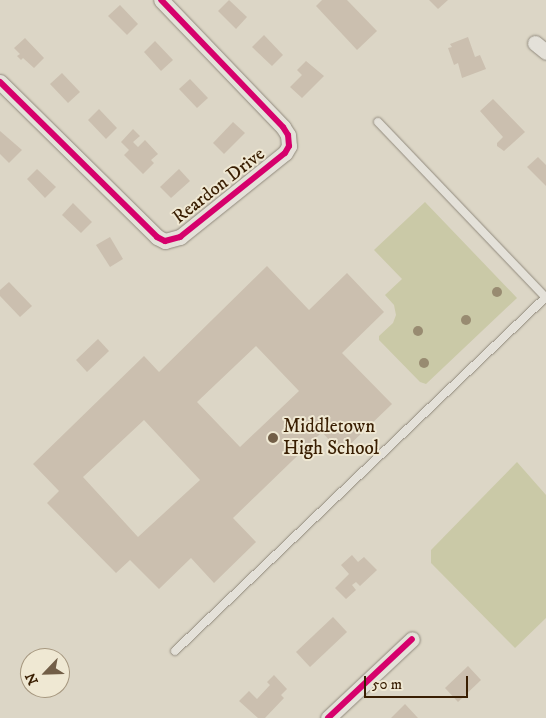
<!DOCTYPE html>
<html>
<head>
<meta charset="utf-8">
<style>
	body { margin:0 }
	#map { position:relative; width:546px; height:718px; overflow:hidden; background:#dcd6c6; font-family:"IM FELL DW Pica",serif }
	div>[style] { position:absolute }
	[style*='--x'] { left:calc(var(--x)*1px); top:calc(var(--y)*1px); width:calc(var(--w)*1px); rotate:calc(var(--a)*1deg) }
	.green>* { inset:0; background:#cac9a7 }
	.building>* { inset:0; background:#cbbfaf }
	.roads { filter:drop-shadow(0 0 1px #918a7d) drop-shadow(0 0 1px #918a7d) }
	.lane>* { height:8px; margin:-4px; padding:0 4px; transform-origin:4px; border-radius:4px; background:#e4e1d9 }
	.street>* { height:15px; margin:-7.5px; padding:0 7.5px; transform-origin:7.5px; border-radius:7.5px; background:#e4e1d9 }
	.cycleway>* { height:6px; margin:-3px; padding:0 3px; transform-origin:3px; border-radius:3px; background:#d6006c }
	.trees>* { width:10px; height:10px; margin:-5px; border-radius:50%; background:#988b71 }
	.dots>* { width:14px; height:14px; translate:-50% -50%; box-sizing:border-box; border:2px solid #efe8d3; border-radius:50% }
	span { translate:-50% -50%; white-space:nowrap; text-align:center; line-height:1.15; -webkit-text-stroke:4px #efe8d3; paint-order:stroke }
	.street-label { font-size:19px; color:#391e02 }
	.poi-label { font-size:19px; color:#391e02 }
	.left { translate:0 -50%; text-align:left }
	.north { position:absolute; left:20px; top:648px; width:50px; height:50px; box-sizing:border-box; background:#efe8d3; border:1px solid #a6977f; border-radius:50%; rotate:246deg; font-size:14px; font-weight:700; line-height:20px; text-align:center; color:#391e02 }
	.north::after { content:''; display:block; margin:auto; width:18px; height:22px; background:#725e47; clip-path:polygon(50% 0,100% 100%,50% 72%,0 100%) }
	.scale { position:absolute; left:364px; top:676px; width:104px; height:22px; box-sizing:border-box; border:2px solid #391e02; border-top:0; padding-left:6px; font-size:15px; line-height:18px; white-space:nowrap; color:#391e02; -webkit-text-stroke:4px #efe8d3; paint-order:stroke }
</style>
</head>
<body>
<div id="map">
	<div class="green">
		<i style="clip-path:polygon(425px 202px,517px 298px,426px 384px,420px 382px,379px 340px,379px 336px,393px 323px,396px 315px,394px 305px,385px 295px,402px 279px,374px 250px)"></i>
		<i style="clip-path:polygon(517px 462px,546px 495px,546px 618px,515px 648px,431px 563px,431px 550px)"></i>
	</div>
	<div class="building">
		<i style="clip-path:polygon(229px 0,247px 17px,236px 29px,218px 11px)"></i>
		<i style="clip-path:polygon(322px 0,347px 0,377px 31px,357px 50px,316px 6px)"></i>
		<i style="clip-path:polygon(429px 0,448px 0,438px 9px)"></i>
		<i style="clip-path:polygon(120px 5px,138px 24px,127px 35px,108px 16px)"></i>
		<i style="clip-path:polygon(264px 35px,283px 55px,272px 66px,252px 47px)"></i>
		<i style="clip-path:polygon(468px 37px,475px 57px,480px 55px,486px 69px,462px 78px,458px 63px,454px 65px,448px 48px,452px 47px,450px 44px)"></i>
		<i style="clip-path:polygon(25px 38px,44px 58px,34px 68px,23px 58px,21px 60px,17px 56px,20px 54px,14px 48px)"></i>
		<i style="clip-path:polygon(155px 41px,173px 60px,161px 71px,144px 52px)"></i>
		<i style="clip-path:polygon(306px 61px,324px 76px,302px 98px,290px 87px,302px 75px,297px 70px)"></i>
		<i style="clip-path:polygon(62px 73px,80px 92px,68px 103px,50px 84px)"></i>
		<i style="clip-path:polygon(190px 79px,208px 98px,197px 108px,179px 89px)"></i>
		<i style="clip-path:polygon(493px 99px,525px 132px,504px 151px,497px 146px,497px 143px,503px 137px,480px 111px)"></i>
		<i style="clip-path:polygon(99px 109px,117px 128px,106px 139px,88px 120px)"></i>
		<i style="clip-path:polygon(233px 122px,245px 133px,224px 154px,213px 143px)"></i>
		<i style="clip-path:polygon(133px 129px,140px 136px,133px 142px,138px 147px,145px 140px,158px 154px,151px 160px,154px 163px,143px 174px,124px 155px,129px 150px,121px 142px)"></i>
		<i style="clip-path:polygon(0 131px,22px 150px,9px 163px,0 154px)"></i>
		<i style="clip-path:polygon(538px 157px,546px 165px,546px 186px,527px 167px)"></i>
		<i style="clip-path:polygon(37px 169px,56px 187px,45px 198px,27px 179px)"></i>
		<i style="clip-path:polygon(179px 169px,190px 181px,171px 198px,160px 187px)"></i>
		<i style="clip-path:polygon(73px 203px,92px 222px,81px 233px,62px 215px)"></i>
		<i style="clip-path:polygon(110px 237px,123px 259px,110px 267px,96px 245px)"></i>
		<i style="clip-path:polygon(evenodd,267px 266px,309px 310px,347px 273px,384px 312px,342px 353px,392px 404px,341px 453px,322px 432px,233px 518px,256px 542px,214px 583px,191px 558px,159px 589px,130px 560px,116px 573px,47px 503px,59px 491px,33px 464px,144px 356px,159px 372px,267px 266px,256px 346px,299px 391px,240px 447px,197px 402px,256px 346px,267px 266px,144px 420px,200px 480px,138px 537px,83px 477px,144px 420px)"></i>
		<i style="clip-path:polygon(9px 282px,32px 306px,20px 317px,0 296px,0 290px)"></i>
		<i style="clip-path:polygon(98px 339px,109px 351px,87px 372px,76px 360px)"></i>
		<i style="clip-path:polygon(352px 555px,358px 562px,364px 557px,377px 570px,360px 586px,356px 582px,352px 585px,356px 590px,346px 599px,335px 588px,349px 574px,341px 565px)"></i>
		<i style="clip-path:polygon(333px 617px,347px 632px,310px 667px,296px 652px)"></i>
		<i style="clip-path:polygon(468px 666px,481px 680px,458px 702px,445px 688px)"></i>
		<i style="clip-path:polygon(274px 675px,287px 689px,281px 695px,284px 698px,265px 718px,258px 718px,239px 701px,249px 691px,257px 699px,270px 685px,267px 682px)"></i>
		<i style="clip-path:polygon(405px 704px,418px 718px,391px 718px)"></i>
	</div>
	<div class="roads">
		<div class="lane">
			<i style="--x:378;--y:122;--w:243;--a:46.3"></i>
			<i style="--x:175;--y:651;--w:513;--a:-43.66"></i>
		</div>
		<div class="street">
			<i style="--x:535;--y:43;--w:14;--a:39"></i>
			<i style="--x:0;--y:82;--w:221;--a:44.6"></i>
			<i style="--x:157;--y:237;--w:9;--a:27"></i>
			<i style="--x:165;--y:241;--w:16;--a:-15"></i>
			<i style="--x:180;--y:237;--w:134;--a:-38.7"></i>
			<i style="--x:285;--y:153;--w:8;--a:-60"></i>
			<i style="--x:289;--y:146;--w:11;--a:-95"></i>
			<i style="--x:288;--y:135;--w:9;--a:-122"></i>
			<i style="--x:283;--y:127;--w:176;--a:-133.8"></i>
			<i style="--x:328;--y:718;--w:115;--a:-43.2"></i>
		</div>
	</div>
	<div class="cycleway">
		<i style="--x:0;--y:82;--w:221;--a:44.6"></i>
		<i style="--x:157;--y:237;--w:9;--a:27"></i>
		<i style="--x:165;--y:241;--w:16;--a:-15"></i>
		<i style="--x:180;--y:237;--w:134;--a:-38.7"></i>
		<i style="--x:285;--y:153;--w:8;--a:-60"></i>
		<i style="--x:289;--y:146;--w:11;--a:-95"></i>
		<i style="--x:288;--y:135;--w:9;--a:-122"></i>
		<i style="--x:283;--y:127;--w:176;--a:-133.8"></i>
		<i style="--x:328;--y:718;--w:115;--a:-43.2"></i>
	</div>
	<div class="trees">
		<i style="left:497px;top:292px"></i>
		<i style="left:466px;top:320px"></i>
		<i style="left:418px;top:331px"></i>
		<i style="left:424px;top:363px"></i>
	</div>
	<div class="dots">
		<i style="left:273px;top:438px;background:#725e47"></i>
	</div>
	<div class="street-label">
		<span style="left:219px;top:186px;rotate:-38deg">Reardon Drive</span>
	</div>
	<div class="poi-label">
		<span class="left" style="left:283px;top:438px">Middletown<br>High School</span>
	</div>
	<div class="north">N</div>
	<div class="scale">50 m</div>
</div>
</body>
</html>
